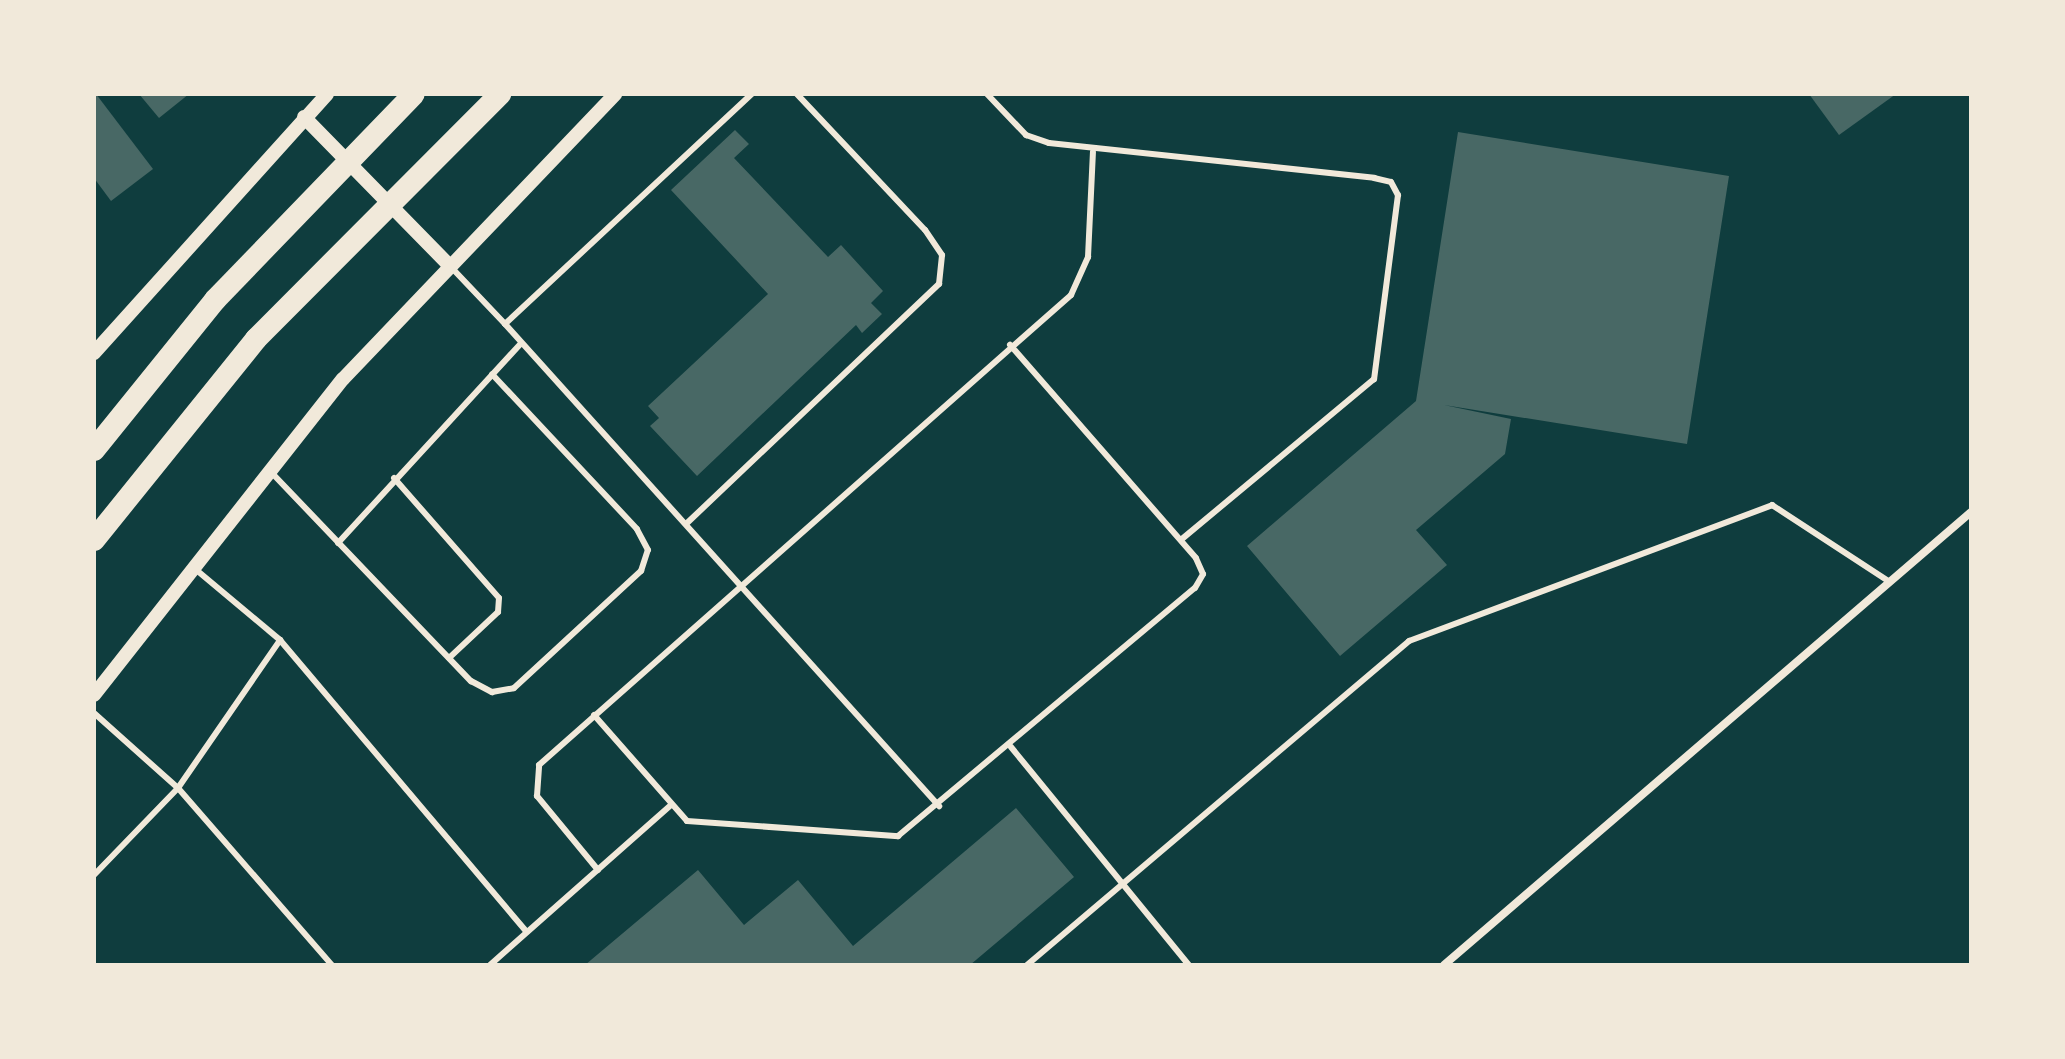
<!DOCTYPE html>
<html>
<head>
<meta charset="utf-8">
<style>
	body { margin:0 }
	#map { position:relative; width:2065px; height:1059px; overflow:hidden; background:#0f3d3e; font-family:Cabin,sans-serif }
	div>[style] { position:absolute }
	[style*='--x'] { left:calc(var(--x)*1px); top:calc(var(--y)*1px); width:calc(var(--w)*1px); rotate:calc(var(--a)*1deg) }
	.building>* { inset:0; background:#486865 }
	.service>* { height:6px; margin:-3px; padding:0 3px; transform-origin:3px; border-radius:3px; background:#f1e9da }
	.minor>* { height:8px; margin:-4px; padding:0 4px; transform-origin:4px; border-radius:4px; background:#f1e9da }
	.tertiary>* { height:14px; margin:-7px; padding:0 7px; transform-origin:7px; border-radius:7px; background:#f1e9da }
	.trunk>* { height:22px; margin:-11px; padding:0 11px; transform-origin:11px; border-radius:11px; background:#f1e9da }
	span { translate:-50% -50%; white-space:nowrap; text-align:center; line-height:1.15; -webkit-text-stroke:8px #f1e9da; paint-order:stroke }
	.frame { position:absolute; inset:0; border:96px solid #f1e9da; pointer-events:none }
</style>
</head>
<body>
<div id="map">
	<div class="building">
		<i style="clip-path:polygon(96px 94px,153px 169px,111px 201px,94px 178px)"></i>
		<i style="clip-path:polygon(139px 94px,189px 94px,159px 118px)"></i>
		<i style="clip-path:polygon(1809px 94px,1896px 94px,1839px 135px)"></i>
		<i style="clip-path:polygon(735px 130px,749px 144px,734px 158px,828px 257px,841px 245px,883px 291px,871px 303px,882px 314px,862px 333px,856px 325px,697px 476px,650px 426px,659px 418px,648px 406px,768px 294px,671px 190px)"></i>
		<i style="clip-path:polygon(1458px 132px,1729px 176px,1687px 444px,1444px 405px,1511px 419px,1505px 454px,1416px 530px,1447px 565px,1340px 656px,1247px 546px,1416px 401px)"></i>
		<i style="clip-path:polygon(1016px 808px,1074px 877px,970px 965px,585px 965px,698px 870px,744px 925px,798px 880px,853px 946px)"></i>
	</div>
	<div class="service">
		<i style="--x:987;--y:94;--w:57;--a:46.4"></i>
		<i style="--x:1026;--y:135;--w:24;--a:19"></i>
		<i style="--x:1049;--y:143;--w:327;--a:6.1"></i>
		<i style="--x:1374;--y:178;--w:17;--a:13"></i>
		<i style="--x:1391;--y:182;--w:15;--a:62"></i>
		<i style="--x:1398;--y:195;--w:186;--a:97.4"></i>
		<i style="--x:1374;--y:379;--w:251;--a:140.2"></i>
		<i style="--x:450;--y:266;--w:80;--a:46.5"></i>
		<i style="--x:505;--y:324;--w:338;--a:-43"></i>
		<i style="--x:505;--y:324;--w:649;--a:48"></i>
		<i style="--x:270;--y:471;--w:291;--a:46.3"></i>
		<i style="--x:471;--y:681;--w:24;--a:28"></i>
		<i style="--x:492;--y:692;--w:22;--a:-10"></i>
		<i style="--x:514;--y:688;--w:173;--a:-42.7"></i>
		<i style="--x:641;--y:571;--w:22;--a:-72"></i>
		<i style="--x:648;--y:550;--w:24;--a:-118"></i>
		<i style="--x:637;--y:529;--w:212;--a:-133.1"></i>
		<i style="--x:394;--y:478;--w:159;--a:48.8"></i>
		<i style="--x:499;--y:598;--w:14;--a:94"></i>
		<i style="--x:498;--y:612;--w:67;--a:136.8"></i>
		<i style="--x:686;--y:524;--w:349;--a:-43.5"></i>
		<i style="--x:939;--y:284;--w:29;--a:-84"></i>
		<i style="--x:942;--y:255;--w:30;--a:-124"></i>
		<i style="--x:925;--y:230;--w:187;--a:-133.3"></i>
		<i style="--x:338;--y:543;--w:271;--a:-47.5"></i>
		<i style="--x:194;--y:568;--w:112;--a:39.9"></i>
		<i style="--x:280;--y:640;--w:382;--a:49.8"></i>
		<i style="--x:94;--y:713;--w:113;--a:41.8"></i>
		<i style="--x:178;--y:788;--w:180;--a:-55.4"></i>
		<i style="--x:594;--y:715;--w:141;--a:48.7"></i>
		<i style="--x:687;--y:821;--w:212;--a:4.1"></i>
		<i style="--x:898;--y:836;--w:387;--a:-39.9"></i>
		<i style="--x:1195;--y:588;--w:16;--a:-60"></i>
		<i style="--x:1203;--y:574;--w:17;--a:-114"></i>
		<i style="--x:1196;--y:558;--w:283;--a:-131.1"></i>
		<i style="--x:1011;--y:747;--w:281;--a:50.8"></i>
		<i style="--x:598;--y:870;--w:96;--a:-129.5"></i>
		<i style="--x:537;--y:796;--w:31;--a:-86"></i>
		<i style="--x:539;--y:765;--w:710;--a:-41.46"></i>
		<i style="--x:1071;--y:295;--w:42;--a:-65.9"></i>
		<i style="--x:1088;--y:257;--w:105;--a:-87.3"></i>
		<i style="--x:94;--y:875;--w:121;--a:-46"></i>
		<i style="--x:178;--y:788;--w:235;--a:49"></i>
		<i style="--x:490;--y:965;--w:242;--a:-41.5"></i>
		<i style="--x:1027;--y:965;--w:501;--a:-40.3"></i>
		<i style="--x:1409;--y:641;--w:388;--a:-20.5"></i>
		<i style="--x:1772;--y:505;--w:139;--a:33.2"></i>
	</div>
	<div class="minor">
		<i style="--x:1444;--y:965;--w:695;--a:-40.68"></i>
	</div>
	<div class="tertiary">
		<i style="--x:304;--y:117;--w:209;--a:45.6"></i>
		<i style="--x:94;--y:353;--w:348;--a:-48"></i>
		<i style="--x:94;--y:695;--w:402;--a:-51.8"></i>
		<i style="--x:343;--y:379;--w:394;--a:-46.3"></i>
	</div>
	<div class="trunk">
		<i style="--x:94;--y:450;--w:193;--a:-51.1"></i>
		<i style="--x:215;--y:300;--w:286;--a:-46"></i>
		<i style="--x:94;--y:540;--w:258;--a:-51.1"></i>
		<i style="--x:256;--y:339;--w:346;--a:-45.1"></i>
	</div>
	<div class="frame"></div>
</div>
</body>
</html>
